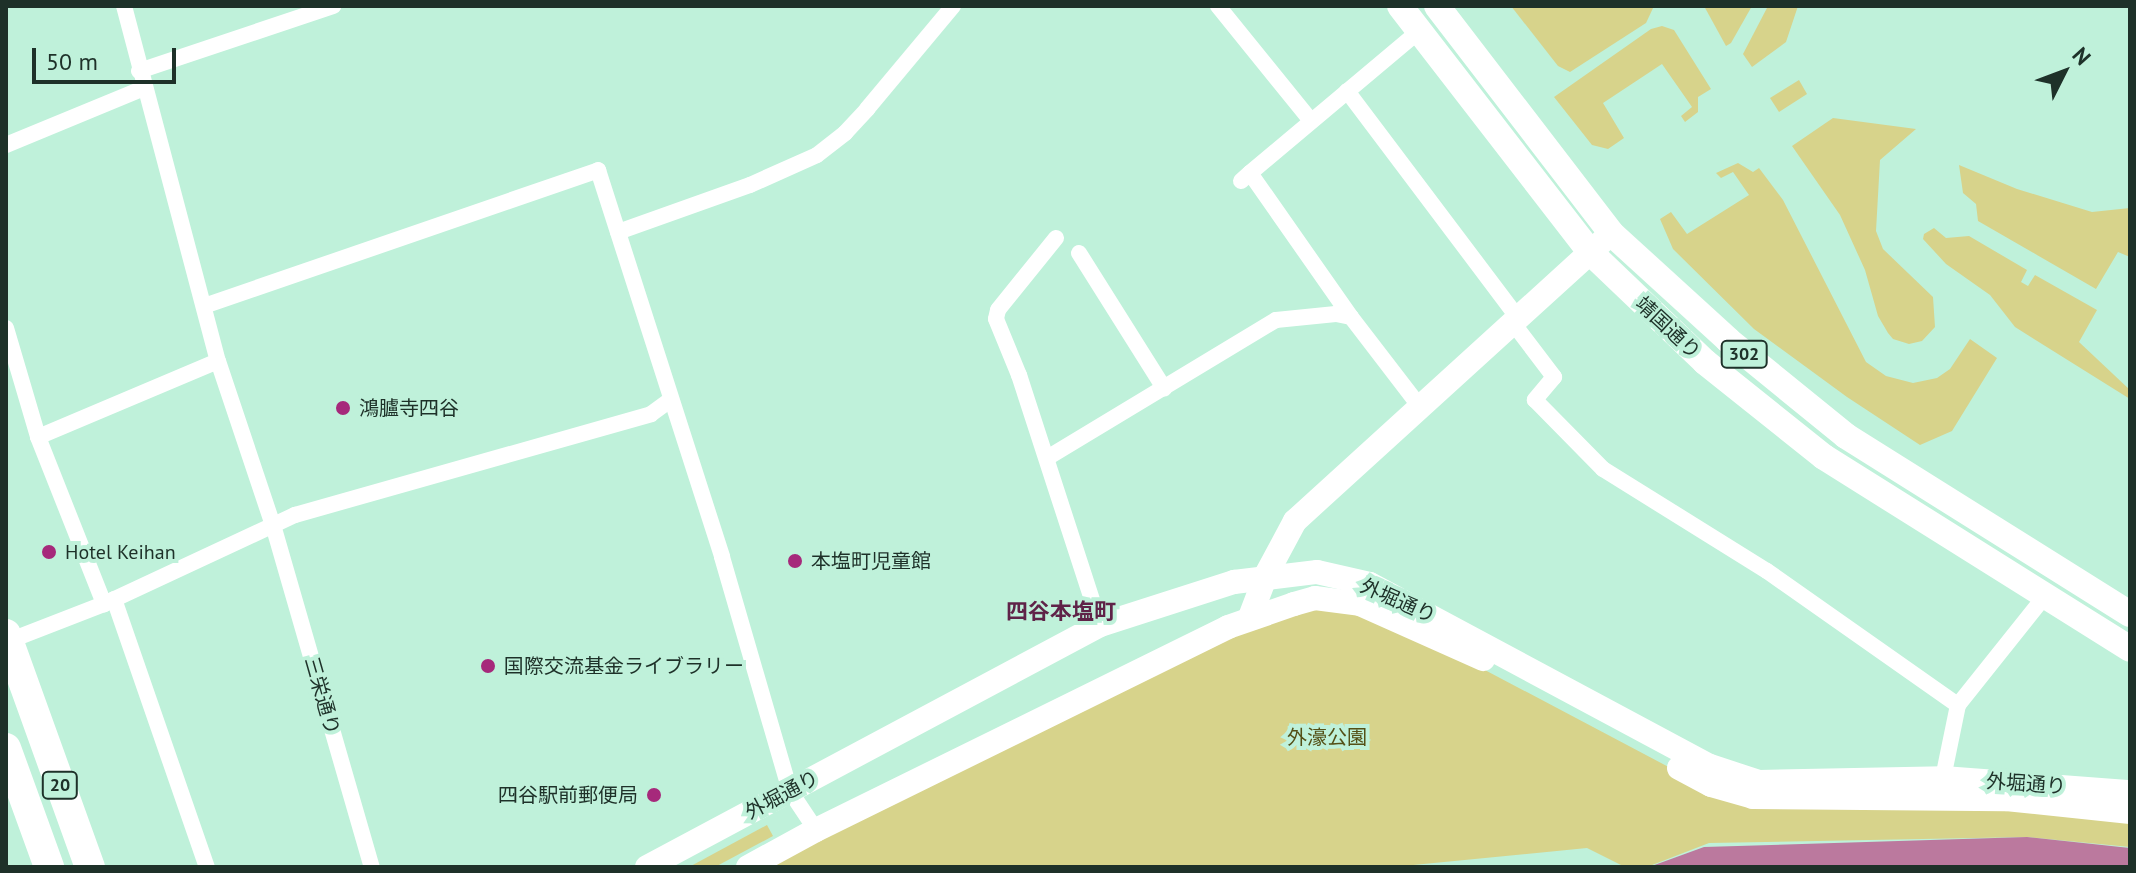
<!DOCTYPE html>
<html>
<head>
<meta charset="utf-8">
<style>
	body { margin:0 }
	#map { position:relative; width:2136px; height:873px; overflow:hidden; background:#bff1da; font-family:"PT Sans","Noto Sans JP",sans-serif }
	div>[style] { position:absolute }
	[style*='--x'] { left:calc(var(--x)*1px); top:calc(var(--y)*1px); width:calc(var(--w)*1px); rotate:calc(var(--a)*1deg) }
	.green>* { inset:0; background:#d7d38b }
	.water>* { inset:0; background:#bb799e }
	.street>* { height:16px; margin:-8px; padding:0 8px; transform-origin:8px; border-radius:8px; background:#fff }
	.secondary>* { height:24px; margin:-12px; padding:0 12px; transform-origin:12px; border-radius:12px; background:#fff }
	.primary>* { height:26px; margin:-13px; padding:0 13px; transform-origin:13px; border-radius:13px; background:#fff }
	.highway>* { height:30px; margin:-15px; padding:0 15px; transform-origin:15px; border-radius:15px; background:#fff }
	.dots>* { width:22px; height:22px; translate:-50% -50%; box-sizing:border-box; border:4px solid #bff1da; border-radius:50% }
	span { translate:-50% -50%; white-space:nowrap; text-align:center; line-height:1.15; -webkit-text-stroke:8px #bff1da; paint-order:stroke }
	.shield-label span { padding:2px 6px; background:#bff1da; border:2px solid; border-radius:6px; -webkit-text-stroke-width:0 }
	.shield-label { font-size:18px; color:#1e3129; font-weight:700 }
	.street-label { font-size:20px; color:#1e3129 }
	.poi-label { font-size:20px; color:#1e3129 }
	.left { translate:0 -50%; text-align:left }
	.right { translate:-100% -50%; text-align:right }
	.park-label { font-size:20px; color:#545017 }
	.neighbourhood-label { font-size:22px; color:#5f2348; font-weight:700 }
	.frame { position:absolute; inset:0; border:8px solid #1e3129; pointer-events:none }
	.north { position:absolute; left:2024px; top:32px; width:80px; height:80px; -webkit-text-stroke:6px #bff1da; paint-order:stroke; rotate:48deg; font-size:22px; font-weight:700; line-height:32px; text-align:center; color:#1e3129 }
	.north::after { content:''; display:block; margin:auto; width:28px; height:36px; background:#1e3129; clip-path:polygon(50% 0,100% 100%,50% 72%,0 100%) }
	.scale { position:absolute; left:32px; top:48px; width:144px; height:36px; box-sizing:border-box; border:4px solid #1e3129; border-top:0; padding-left:10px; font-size:24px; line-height:28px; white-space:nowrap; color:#1e3129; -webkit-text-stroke:6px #bff1da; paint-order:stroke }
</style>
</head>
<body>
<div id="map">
	<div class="green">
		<i style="clip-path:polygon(1511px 6px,1654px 6px,1646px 23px,1570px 72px,1558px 66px)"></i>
		<i style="clip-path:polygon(1704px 6px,1752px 6px,1731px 43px,1726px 46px)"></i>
		<i style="clip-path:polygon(1768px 6px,1798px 6px,1786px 42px,1752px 67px,1743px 54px)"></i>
		<i style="clip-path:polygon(1662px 26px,1674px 30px,1711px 89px,1698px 97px,1698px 112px,1685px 122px,1681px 116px,1692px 107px,1662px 64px,1603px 103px,1624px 138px,1608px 149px,1592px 145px,1554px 97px,1651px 29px)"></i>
		<i style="clip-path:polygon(1799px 80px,1807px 94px,1779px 112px,1770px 98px)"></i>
		<i style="clip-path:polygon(1833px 118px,1916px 129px,1880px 160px,1876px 231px,1883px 249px,1933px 297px,1935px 327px,1922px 341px,1909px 344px,1893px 339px,1888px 333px,1878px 316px,1865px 270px,1840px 215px,1792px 146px)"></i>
		<i style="clip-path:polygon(1738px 163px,1753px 172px,1759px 168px,1783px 200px,1866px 362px,1886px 376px,1913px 383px,1937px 378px,1950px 369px,1970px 339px,1997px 358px,1952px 431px,1920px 445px,1847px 397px,1754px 329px,1673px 249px,1660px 219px,1671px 212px,1687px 234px,1749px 195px,1733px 172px,1721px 178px,1716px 173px)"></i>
		<i style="clip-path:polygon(1959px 165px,2017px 189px,2092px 212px,2130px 208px,2130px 257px,2118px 252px,2096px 289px,1978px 221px,1976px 204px,1963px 193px)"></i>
		<i style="clip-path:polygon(1934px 228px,1946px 238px,1969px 236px,2027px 270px,2021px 282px,2028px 286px,2035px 275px,2097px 310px,2079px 342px,2130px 390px,2130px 399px,2015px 327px,1990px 295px,1946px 264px,1923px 239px,1924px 234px)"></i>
		<i style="clip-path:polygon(1360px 604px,1733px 801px,1956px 800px,2130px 822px,2130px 847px,2027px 837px,1709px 843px,1647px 867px,1625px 867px,1587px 848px,1393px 867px,749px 867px,1296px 607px)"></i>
		<i style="clip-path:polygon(767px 825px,773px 836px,715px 867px,689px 867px)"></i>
	</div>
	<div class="water">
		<i style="clip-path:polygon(2027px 837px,2130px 848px,2130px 867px,1649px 867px,1704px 847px)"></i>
	</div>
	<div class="street">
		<i style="--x:124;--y:6;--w:367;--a:75.2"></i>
		<i style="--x:218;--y:361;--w:173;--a:71.5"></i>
		<i style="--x:273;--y:525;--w:356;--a:73.9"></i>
		<i style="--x:1218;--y:6;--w:148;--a:51"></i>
		<i style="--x:139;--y:71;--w:205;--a:-18.5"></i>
		<i style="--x:1347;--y:91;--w:284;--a:53"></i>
		<i style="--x:6;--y:145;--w:149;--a:-22.4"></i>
		<i style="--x:1250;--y:173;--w:219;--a:-40"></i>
		<i style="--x:1241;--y:181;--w:12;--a:-42"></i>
		<i style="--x:1250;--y:173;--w:176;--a:55"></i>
		<i style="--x:1351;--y:317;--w:113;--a:52.5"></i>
		<i style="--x:618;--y:232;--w:140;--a:-19.6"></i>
		<i style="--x:750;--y:185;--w:73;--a:-24.1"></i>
		<i style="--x:817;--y:155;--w:36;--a:-38"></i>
		<i style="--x:845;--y:133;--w:33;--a:-47"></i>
		<i style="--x:867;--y:109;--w:134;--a:-50.1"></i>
		<i style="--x:1056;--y:238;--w:92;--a:128.9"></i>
		<i style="--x:998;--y:310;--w:9;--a:103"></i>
		<i style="--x:996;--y:319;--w:61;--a:67.7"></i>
		<i style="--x:1019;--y:375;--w:263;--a:72"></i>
		<i style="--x:1079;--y:253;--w:160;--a:57.8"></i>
		<i style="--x:204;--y:306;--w:417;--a:-19"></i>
		<i style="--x:598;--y:170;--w:406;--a:72.2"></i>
		<i style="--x:722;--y:557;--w:244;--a:73.8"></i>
		<i style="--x:790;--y:791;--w:47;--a:56.3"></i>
		<i style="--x:1513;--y:323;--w:68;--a:52.8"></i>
		<i style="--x:1554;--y:377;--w:30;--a:130"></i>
		<i style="--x:1535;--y:400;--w:97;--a:45.4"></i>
		<i style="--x:1603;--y:469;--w:193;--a:31.9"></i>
		<i style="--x:1767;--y:571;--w:233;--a:35.1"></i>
		<i style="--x:6;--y:328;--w:114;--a:73.6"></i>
		<i style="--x:38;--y:437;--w:180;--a:68.4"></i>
		<i style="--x:38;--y:437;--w:195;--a:-22.9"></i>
		<i style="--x:1047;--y:458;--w:267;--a:-31.1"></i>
		<i style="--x:1276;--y:320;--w:60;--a:-5.7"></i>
		<i style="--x:1336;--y:314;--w:15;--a:11"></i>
		<i style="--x:114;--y:599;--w:284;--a:70.9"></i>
		<i style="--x:6;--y:642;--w:105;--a:-21.2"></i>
		<i style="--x:104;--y:604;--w:211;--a:-25"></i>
		<i style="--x:295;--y:515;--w:370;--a:-15.8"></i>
		<i style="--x:651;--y:414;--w:22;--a:-36"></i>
		<i style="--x:1943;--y:778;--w:75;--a:-78.4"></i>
		<i style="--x:1958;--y:705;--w:139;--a:-51.4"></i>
	</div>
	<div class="secondary">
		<i style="--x:1250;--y:617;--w:45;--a:-69.1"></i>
		<i style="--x:1266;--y:575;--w:61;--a:-61.8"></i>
		<i style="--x:1295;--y:521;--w:428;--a:-42.3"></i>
		<i style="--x:1679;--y:768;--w:36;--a:28"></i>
		<i style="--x:1711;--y:785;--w:44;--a:15.9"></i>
		<i style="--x:1753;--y:797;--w:253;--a:0.5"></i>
		<i style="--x:2006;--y:799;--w:125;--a:6"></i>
		<i style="--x:647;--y:867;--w:514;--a:-28.11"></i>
		<i style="--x:1100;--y:625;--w:141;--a:-17.8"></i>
		<i style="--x:1234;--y:582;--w:84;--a:-6.9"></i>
		<i style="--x:1317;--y:572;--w:54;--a:12.8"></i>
		<i style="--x:1370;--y:584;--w:386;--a:28.2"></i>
		<i style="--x:1710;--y:766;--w:52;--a:18.1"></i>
		<i style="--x:1759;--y:782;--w:184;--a:-1.2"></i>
		<i style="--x:1943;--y:778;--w:188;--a:4.3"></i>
		<i style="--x:748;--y:867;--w:77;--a:-28.6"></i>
		<i style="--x:816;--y:830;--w:459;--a:-26.2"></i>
		<i style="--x:1228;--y:627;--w:70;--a:-19.2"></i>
		<i style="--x:1294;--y:604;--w:22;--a:-16"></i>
		<i style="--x:1315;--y:598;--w:45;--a:7.6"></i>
		<i style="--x:1360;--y:604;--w:135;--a:24.1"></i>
	</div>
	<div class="primary">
		<i style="--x:1400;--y:6;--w:311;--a:52.3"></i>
		<i style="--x:1590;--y:252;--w:159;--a:43.7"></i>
		<i style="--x:1705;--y:362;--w:152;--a:38.6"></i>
		<i style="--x:1824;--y:457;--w:361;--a:32.1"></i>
		<i style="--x:1437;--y:6;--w:286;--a:52.5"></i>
		<i style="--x:1611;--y:233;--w:159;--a:42.4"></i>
		<i style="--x:1728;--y:340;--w:152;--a:39.1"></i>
		<i style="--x:1846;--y:436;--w:335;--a:32.1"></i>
	</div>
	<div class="highway">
		<i style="--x:6;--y:634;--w:248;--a:70.2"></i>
		<i style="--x:6;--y:748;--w:127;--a:70.1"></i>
	</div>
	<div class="dots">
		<i style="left:343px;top:408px;background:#a6297b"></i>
		<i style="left:49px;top:552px;background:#a6297b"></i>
		<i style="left:795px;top:561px;background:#a6297b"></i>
		<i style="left:488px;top:666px;background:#a6297b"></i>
		<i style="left:654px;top:795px;background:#a6297b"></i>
	</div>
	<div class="shield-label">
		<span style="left:1744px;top:354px">302</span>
		<span style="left:60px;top:785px">20</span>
	</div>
	<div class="street-label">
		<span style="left:1668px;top:328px;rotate:43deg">靖国通り</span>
		<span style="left:1398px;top:601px;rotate:24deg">外堀通り</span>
		<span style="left:322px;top:696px;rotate:74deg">三栄通り</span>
		<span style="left:2026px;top:784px;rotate:4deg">外堀通り</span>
		<span style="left:782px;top:795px;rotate:-28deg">外堀通り</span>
	</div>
	<div class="poi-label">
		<span class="left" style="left:359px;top:408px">鴻臚寺四谷</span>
		<span class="left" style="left:65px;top:552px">Hotel Keihan</span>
		<span class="left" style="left:811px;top:561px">本塩町児童館</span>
		<span class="left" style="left:504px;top:666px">国際交流基金ライブラリー</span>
		<span class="right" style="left:638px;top:795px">四谷駅前郵便局</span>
	</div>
	<div class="park-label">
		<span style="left:1327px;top:737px">外濠公園</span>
	</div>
	<div class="neighbourhood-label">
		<span style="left:1061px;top:612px">四谷本塩町</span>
	</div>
	<div class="frame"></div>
	<div class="north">N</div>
	<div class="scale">50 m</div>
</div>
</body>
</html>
